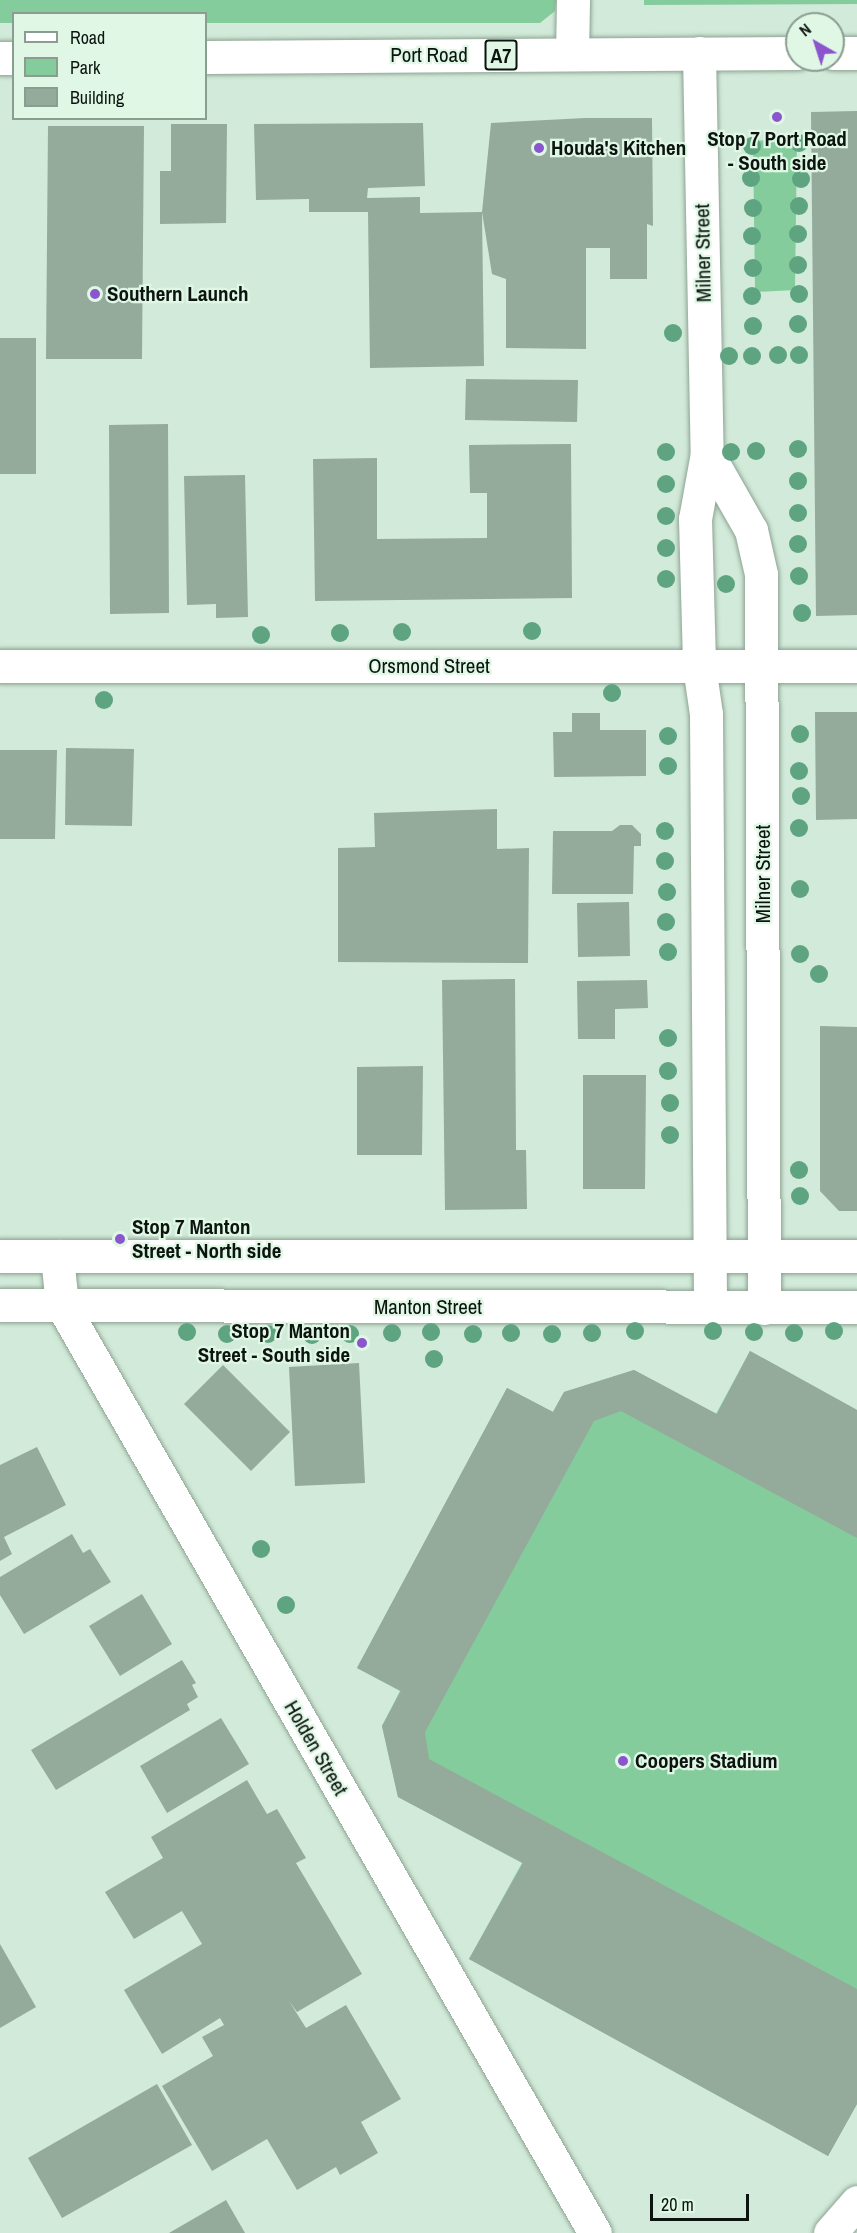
<!DOCTYPE html>
<html>
<head>
<meta charset="utf-8">
<style>
	body { margin:0 }
	#map { position:relative; width:857px; height:2233px; overflow:hidden; background:#d2ead9; font-family:"Archivo Narrow",sans-serif }
	div>[style] { position:absolute }
	[style*='--x'] { left:calc(var(--x)*1px); top:calc(var(--y)*1px); width:calc(var(--w)*1px); rotate:calc(var(--a)*1deg) }
	.green>* { inset:0; background:#85cc9d }
	.building>* { inset:0; background:#94aa9b }
	.roads { filter:drop-shadow(0 0 2px #8da393) drop-shadow(0 0 2px #8da393) }
	.minor>* { height:33px; margin:-16.5px; padding:0 16.5px; transform-origin:16.5px; border-radius:16.5px; background:#fff }
	.major>* { height:33px; margin:-16.5px; padding:0 16.5px; transform-origin:16.5px; border-radius:16.5px; background:#fff }
	.highway>* { height:33px; margin:-16.5px; padding:0 16.5px; transform-origin:16.5px; border-radius:16.5px; background:#fff }
	.trees>* { width:18px; height:18px; margin:-9px; border-radius:50%; background:#5ea481 }
	.dots>* { width:16px; height:16px; translate:-50% -50%; box-sizing:border-box; border:3px solid #e0f7e6; border-radius:50% }
	span { translate:-50% -50%; white-space:nowrap; text-align:center; line-height:1.15; -webkit-text-stroke:4.5px #e0f7e6; paint-order:stroke }
	.shield-label span { padding:2px 4px; background:#e0f7e6; border:2px solid; border-radius:4px; -webkit-text-stroke-width:0 }
	.shield-label { font-size:20px; color:#0b140e; font-weight:700 }
	.street-label { font-size:21px; color:#0b140e }
	.poi-label { font-size:21px; color:#0b140e; font-weight:700 }
	.left { translate:0 -50%; text-align:left }
	.right { translate:-100% -50%; text-align:right }
	.legend { position:absolute; left:12px; top:12px; width:195px; height:108px; box-sizing:border-box; background:#e0f7e6; border:2px solid #8b9c90; margin:0; padding:8px 10px; list-style:none; font-size:18px; color:#0b140e }
	.legend li { display:flex; align-items:center; gap:12px; height:30px }
	.legend b { width:30px; border:2px solid #8b9c90 }
	.north { position:absolute; left:785px; top:12px; width:60px; height:60px; box-sizing:border-box; background:#e0f7e6; border:2px solid #8b9c90; border-radius:50%; rotate:321deg; font-size:16px; font-weight:700; line-height:24px; text-align:center; color:#0b140e }
	.north::after { content:''; display:block; margin:auto; width:21px; height:27px; background:#8a55cd; clip-path:polygon(50% 0,100% 100%,50% 72%,0 100%) }
	.scale { position:absolute; left:650px; top:2194px; width:99px; height:27px; box-sizing:border-box; border:3px solid #0b140e; border-top:0; padding-left:8px; font-size:18px; line-height:21px; white-space:nowrap; color:#0b140e; -webkit-text-stroke:4px #e0f7e6; paint-order:stroke }
</style>
</head>
<body>
<div id="map">
	<div class="green">
		<i style="clip-path:polygon(0 0,556px 0,555px 11px,540px 23px,206px 23px,206px 14px,14px 14px,13px 23px,0 23px)"></i>
		<i style="clip-path:polygon(644px 0,857px 0,857px 4px,644px 5px)"></i>
		<i style="clip-path:polygon(797px 138px,795px 290px,755px 292px,753px 141px)"></i>
		<i style="clip-path:polygon(750px 1351px,857px 1410px,857px 2104px,828px 2156px,469px 1959px,522px 1863px,398px 1797px,382px 1726px,400px 1691px,357px 1668px,507px 1388px,553px 1412px,564px 1392px,634px 1370px,716px 1414px)"></i>
	</div>
	<div class="building">
		<i style="clip-path:polygon(857px 111px,857px 615px,816px 616px,811px 112px)"></i>
		<i style="clip-path:polygon(585px 118px,652px 118px,653px 226px,647px 224px,647px 279px,610px 279px,610px 248px,586px 248px,586px 349px,506px 348px,506px 279px,492px 274px,482px 212px,484px 366px,370px 368px,368px 212px,309px 212px,309px 199px,256px 200px,254px 124px,423px 123px,425px 186px,368px 188px,367px 198px,420px 197px,420px 213px,482px 212px,491px 123px)"></i>
		<i style="clip-path:polygon(171px 124px,227px 124px,226px 223px,160px 224px,160px 171px,171px 171px)"></i>
		<i style="clip-path:polygon(48px 126px,144px 126px,142px 359px,46px 359px)"></i>
		<i style="clip-path:polygon(0 338px,36px 338px,36px 474px,0 474px)"></i>
		<i style="clip-path:polygon(466px 379px,578px 380px,577px 422px,465px 420px)"></i>
		<i style="clip-path:polygon(168px 424px,169px 613px,110px 614px,109px 425px)"></i>
		<i style="clip-path:polygon(571px 444px,572px 598px,315px 601px,313px 459px,377px 458px,377px 539px,487px 538px,487px 493px,470px 493px,469px 445px)"></i>
		<i style="clip-path:polygon(245px 475px,248px 617px,216px 618px,216px 604px,187px 605px,184px 476px)"></i>
		<i style="clip-path:polygon(815px 712px,857px 712px,857px 819px,816px 820px)"></i>
		<i style="clip-path:polygon(572px 713px,600px 713px,600px 730px,646px 730px,646px 776px,554px 777px,553px 732px,572px 732px)"></i>
		<i style="clip-path:polygon(66px 748px,134px 749px,132px 826px,65px 825px)"></i>
		<i style="clip-path:polygon(0 750px,57px 750px,55px 839px,0 839px)"></i>
		<i style="clip-path:polygon(497px 809px,497px 849px,529px 848px,528px 963px,338px 962px,338px 848px,375px 847px,374px 813px)"></i>
		<i style="clip-path:polygon(620px 825px,632px 825px,641px 834px,641px 846px,634px 846px,633px 894px,552px 894px,553px 831px,612px 831px)"></i>
		<i style="clip-path:polygon(629px 902px,630px 956px,578px 957px,577px 903px)"></i>
		<i style="clip-path:polygon(515px 979px,516px 1150px,526px 1150px,527px 1209px,445px 1210px,442px 980px)"></i>
		<i style="clip-path:polygon(647px 980px,648px 1008px,615px 1009px,615px 1039px,578px 1039px,577px 981px)"></i>
		<i style="clip-path:polygon(820px 1026px,857px 1027px,857px 1211px,839px 1211px,820px 1191px)"></i>
		<i style="clip-path:polygon(423px 1066px,422px 1155px,357px 1155px,357px 1067px)"></i>
		<i style="clip-path:polygon(583px 1075px,646px 1075px,645px 1189px,583px 1189px)"></i>
		<i style="clip-path:polygon(750px 1351px,857px 1410px,857px 1538px,621px 1411px,594px 1421px,425px 1732px,429px 1759px,857px 1989px,857px 2104px,828px 2156px,469px 1959px,523px 1863px,398px 1797px,382px 1726px,401px 1691px,357px 1668px,507px 1388px,553px 1412px,564px 1392px,634px 1370px,717px 1414px)"></i>
		<i style="clip-path:polygon(359px 1363px,365px 1483px,295px 1486px,289px 1367px)"></i>
		<i style="clip-path:polygon(223px 1365px,290px 1432px,251px 1471px,184px 1404px)"></i>
		<i style="clip-path:polygon(37px 1447px,66px 1505px,4px 1537px,12px 1554px,0 1561px,0 1465px)"></i>
		<i style="clip-path:polygon(72px 1534px,83px 1553px,90px 1549px,111px 1582px,24px 1634px,0 1595px,0 1577px)"></i>
		<i style="clip-path:polygon(142px 1594px,172px 1644px,120px 1676px,89px 1626px)"></i>
		<i style="clip-path:polygon(182px 1660px,196px 1683px,192px 1685px,198px 1697px,187px 1704px,190px 1710px,56px 1790px,31px 1750px)"></i>
		<i style="clip-path:polygon(221px 1718px,249px 1764px,167px 1813px,140px 1766px)"></i>
		<i style="clip-path:polygon(247px 1780px,267px 1814px,277px 1809px,306px 1858px,296px 1863px,362px 1974px,297px 2012px,289px 2001px,306px 2028px,346px 2005px,401px 2099px,361px 2122px,378px 2153px,340px 2175px,336px 2167px,297px 2190px,267px 2139px,212px 2171px,162px 2086px,213px 2056px,202px 2037px,224px 2025px,220px 2018px,162px 2054px,124px 1990px,202px 1944px,182px 1911px,134px 1939px,105px 1892px,163px 1858px,151px 1837px)"></i>
		<i style="clip-path:polygon(0 1944px,36px 2007px,0 2028px)"></i>
		<i style="clip-path:polygon(157px 2084px,192px 2145px,62px 2218px,28px 2158px)"></i>
		<i style="clip-path:polygon(226px 2200px,245px 2233px,169px 2233px)"></i>
	</div>
	<div class="roads">
		<div class="minor">
			<i style="--x:699;--y:53;--w:400;--a:88.9"></i>
			<i style="--x:707;--y:453;--w:67;--a:100.3"></i>
			<i style="--x:695;--y:519;--w:147;--a:88.4"></i>
			<i style="--x:699;--y:666;--w:49;--a:81.7"></i>
			<i style="--x:706;--y:714;--w:594;--a:89.61"></i>
			<i style="--x:707;--y:453;--w:89;--a:60.3"></i>
			<i style="--x:751;--y:530;--w:45;--a:77.2"></i>
			<i style="--x:761;--y:574;--w:734;--a:89.77"></i>
			<i style="--x:0;--y:666;--w:857;--a:0"></i>
			<i style="--x:57;--y:1256;--w:49;--a:84.2"></i>
			<i style="--x:62;--y:1305;--w:1070;--a:60.13"></i>
			<i style="--x:830;--y:2233;--w:41;--a:-48.9"></i>
		</div>
		<div class="major">
			<i style="--x:0;--y:1256;--w:857;--a:0"></i>
			<i style="--x:0;--y:1305;--w:857;--a:0.13"></i>
		</div>
		<div class="highway">
			<i style="--x:833;--y:53;--w:24;--a:0"></i>
			<i style="--x:572;--y:54;--w:54;--a:-88.9"></i>
			<i style="--x:206;--y:57;--w:591;--a:-0.39"></i>
			<i style="--x:0;--y:58;--w:14;--a:0"></i>
		</div>
	</div>
	<div class="trees">
		<i style="left:799px;top:143px"></i>
		<i style="left:752px;top:146px"></i>
		<i style="left:751px;top:178px"></i>
		<i style="left:801px;top:179px"></i>
		<i style="left:799px;top:206px"></i>
		<i style="left:753px;top:208px"></i>
		<i style="left:798px;top:234px"></i>
		<i style="left:752px;top:236px"></i>
		<i style="left:798px;top:265px"></i>
		<i style="left:753px;top:268px"></i>
		<i style="left:799px;top:294px"></i>
		<i style="left:752px;top:296px"></i>
		<i style="left:798px;top:324px"></i>
		<i style="left:753px;top:326px"></i>
		<i style="left:673px;top:333px"></i>
		<i style="left:778px;top:355px"></i>
		<i style="left:799px;top:355px"></i>
		<i style="left:729px;top:356px"></i>
		<i style="left:752px;top:356px"></i>
		<i style="left:798px;top:449px"></i>
		<i style="left:756px;top:451px"></i>
		<i style="left:666px;top:452px"></i>
		<i style="left:731px;top:452px"></i>
		<i style="left:798px;top:481px"></i>
		<i style="left:666px;top:484px"></i>
		<i style="left:798px;top:513px"></i>
		<i style="left:666px;top:516px"></i>
		<i style="left:798px;top:544px"></i>
		<i style="left:666px;top:548px"></i>
		<i style="left:799px;top:576px"></i>
		<i style="left:666px;top:579px"></i>
		<i style="left:726px;top:584px"></i>
		<i style="left:802px;top:613px"></i>
		<i style="left:532px;top:631px"></i>
		<i style="left:402px;top:632px"></i>
		<i style="left:340px;top:633px"></i>
		<i style="left:261px;top:635px"></i>
		<i style="left:612px;top:693px"></i>
		<i style="left:104px;top:700px"></i>
		<i style="left:800px;top:734px"></i>
		<i style="left:668px;top:736px"></i>
		<i style="left:668px;top:766px"></i>
		<i style="left:799px;top:771px"></i>
		<i style="left:801px;top:796px"></i>
		<i style="left:799px;top:828px"></i>
		<i style="left:665px;top:831px"></i>
		<i style="left:665px;top:861px"></i>
		<i style="left:800px;top:889px"></i>
		<i style="left:667px;top:892px"></i>
		<i style="left:666px;top:922px"></i>
		<i style="left:668px;top:952px"></i>
		<i style="left:800px;top:954px"></i>
		<i style="left:819px;top:974px"></i>
		<i style="left:668px;top:1038px"></i>
		<i style="left:668px;top:1071px"></i>
		<i style="left:670px;top:1103px"></i>
		<i style="left:670px;top:1135px"></i>
		<i style="left:799px;top:1170px"></i>
		<i style="left:800px;top:1196px"></i>
		<i style="left:635px;top:1331px"></i>
		<i style="left:713px;top:1331px"></i>
		<i style="left:834px;top:1331px"></i>
		<i style="left:187px;top:1332px"></i>
		<i style="left:431px;top:1332px"></i>
		<i style="left:754px;top:1332px"></i>
		<i style="left:392px;top:1333px"></i>
		<i style="left:511px;top:1333px"></i>
		<i style="left:592px;top:1333px"></i>
		<i style="left:794px;top:1333px"></i>
		<i style="left:227px;top:1334px"></i>
		<i style="left:268px;top:1334px"></i>
		<i style="left:350px;top:1334px"></i>
		<i style="left:473px;top:1334px"></i>
		<i style="left:552px;top:1334px"></i>
		<i style="left:312px;top:1335px"></i>
		<i style="left:434px;top:1359px"></i>
		<i style="left:261px;top:1549px"></i>
		<i style="left:286px;top:1605px"></i>
	</div>
	<div class="dots">
		<i style="left:777px;top:117px;background:#8a55cd"></i>
		<i style="left:539px;top:148px;background:#8a55cd"></i>
		<i style="left:95px;top:294px;background:#8a55cd"></i>
		<i style="left:120px;top:1239px;background:#8a55cd"></i>
		<i style="left:362px;top:1343px;background:#8a55cd"></i>
		<i style="left:623px;top:1761px;background:#8a55cd"></i>
	</div>
	<div class="shield-label">
		<span style="left:501px;top:55px">A7</span>
	</div>
	<div class="street-label">
		<span style="left:429px;top:55px">Port Road</span>
		<span style="left:703px;top:253px;rotate:-91deg">Milner Street</span>
		<span style="left:429px;top:666px">Orsmond Street</span>
		<span style="left:763px;top:874px;rotate:-90deg">Milner Street</span>
		<span style="left:428px;top:1307px">Manton Street</span>
		<span style="left:316px;top:1748px;rotate:60deg">Holden Street</span>
	</div>
	<div class="poi-label">
		<span style="left:777px;top:151px">Stop 7 Port Road<br>- South side</span>
		<span class="left" style="left:551px;top:148px">Houda's Kitchen</span>
		<span class="left" style="left:107px;top:294px">Southern Launch</span>
		<span class="left" style="left:132px;top:1239px">Stop 7 Manton<br>Street - North side</span>
		<span class="right" style="left:350px;top:1343px">Stop 7 Manton<br>Street - South side</span>
		<span class="left" style="left:635px;top:1761px">Coopers Stadium</span>
	</div>
	<ul class="legend">
	<li><b style="height:8px;background:#fff"></b>Road</li>
	<li><b style="height:16px;background:#85cc9d"></b>Park</li>
	<li><b style="height:16px;background:#94aa9b"></b>Building</li>
	</ul>
	<div class="north">N</div>
	<div class="scale">20 m</div>
</div>
</body>
</html>
